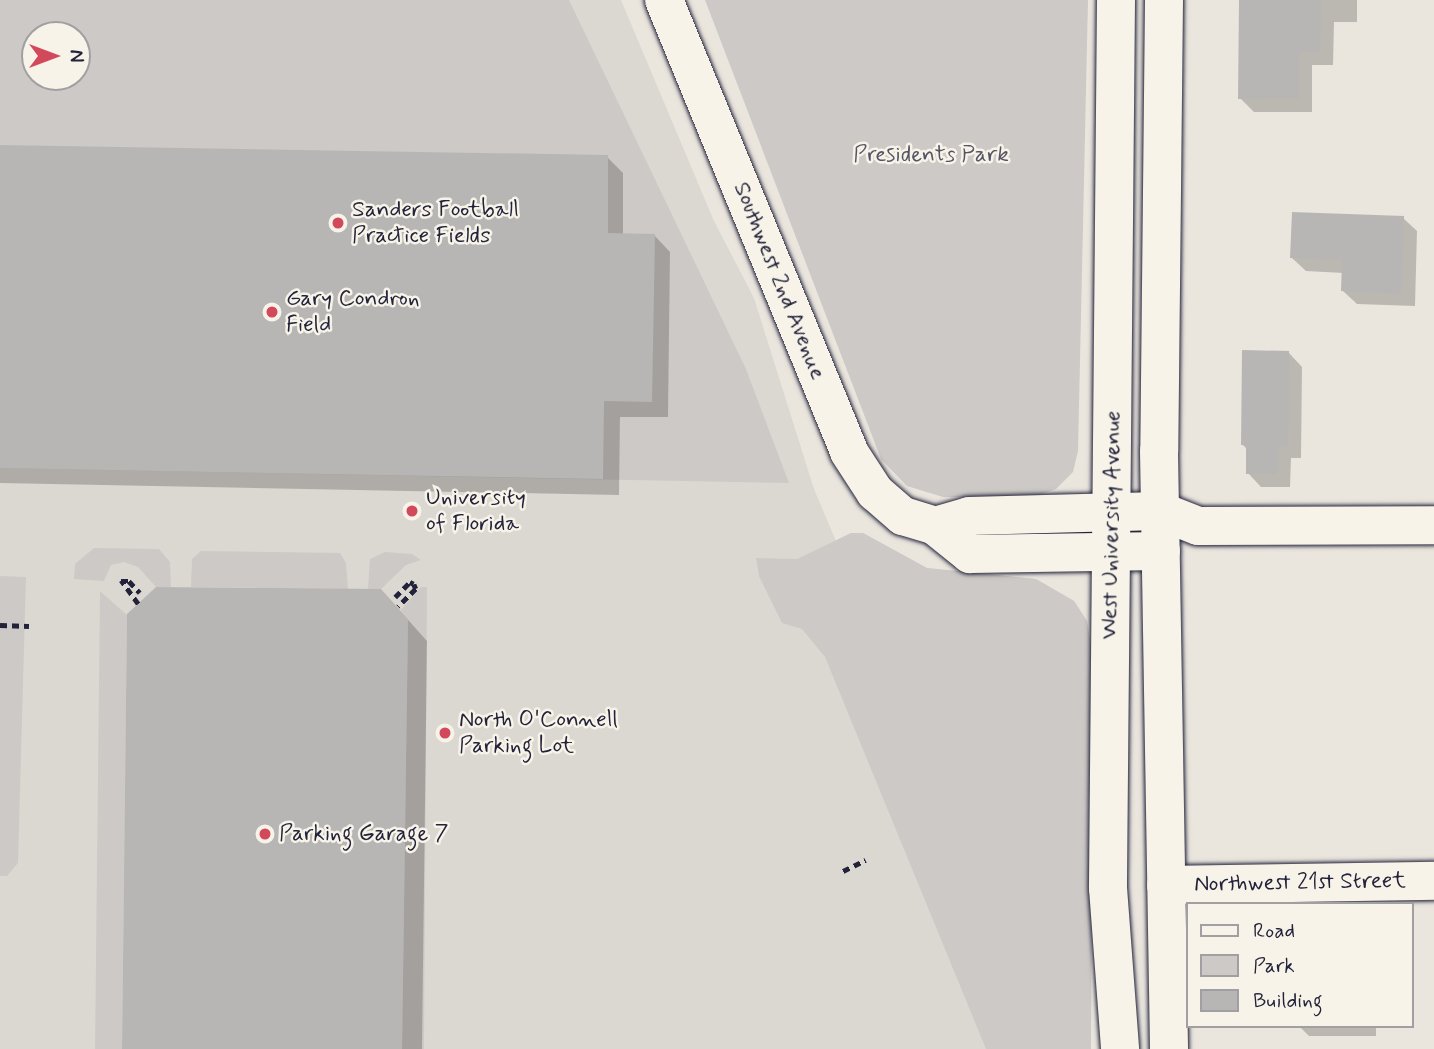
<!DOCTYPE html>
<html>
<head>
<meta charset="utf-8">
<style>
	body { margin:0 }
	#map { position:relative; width:1434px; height:1049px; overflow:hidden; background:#eae6de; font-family:Mynerve,sans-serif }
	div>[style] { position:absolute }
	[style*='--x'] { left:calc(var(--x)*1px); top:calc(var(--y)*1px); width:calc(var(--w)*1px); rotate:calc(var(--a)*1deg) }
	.built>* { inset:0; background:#dbd8d2 }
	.green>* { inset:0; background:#cdc9c6 }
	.shadow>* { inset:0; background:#0003 }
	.building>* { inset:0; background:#b8b6b5 }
	.path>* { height:4.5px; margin-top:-2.25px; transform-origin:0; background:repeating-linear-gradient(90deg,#22223b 0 7px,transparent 0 12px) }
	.roads { filter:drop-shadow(0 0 2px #22223b) drop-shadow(0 0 2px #22223b) }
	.minor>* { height:38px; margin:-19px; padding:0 19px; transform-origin:19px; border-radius:19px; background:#f7f3e8 }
	.secondary>* { height:38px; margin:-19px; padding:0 19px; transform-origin:19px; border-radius:19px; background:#f7f3e8 }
	.primary>* { height:38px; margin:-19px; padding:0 19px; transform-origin:19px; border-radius:19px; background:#f7f3e8 }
	.dots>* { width:19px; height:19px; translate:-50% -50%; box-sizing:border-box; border:4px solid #f7f3e8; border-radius:50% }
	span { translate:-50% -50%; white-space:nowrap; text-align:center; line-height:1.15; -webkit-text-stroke:5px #f7f3e8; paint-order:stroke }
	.park-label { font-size:23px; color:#555465 }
	.poi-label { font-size:23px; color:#22223b }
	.left { translate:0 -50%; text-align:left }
	.street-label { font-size:23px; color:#22223b }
	.legend { position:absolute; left:1186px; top:902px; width:228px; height:126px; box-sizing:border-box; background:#f7f3e8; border:2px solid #a29fa3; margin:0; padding:9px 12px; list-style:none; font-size:21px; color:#22223b }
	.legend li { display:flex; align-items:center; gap:14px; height:35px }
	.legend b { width:35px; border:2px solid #a29fa3 }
	.north { position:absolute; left:21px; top:21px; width:70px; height:70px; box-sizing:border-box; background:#f7f3e8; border:2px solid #a29fa3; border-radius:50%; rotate:90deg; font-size:19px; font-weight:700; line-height:28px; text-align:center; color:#22223b }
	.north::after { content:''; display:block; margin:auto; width:24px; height:32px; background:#d1495b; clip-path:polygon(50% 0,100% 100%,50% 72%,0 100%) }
</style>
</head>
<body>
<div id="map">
	<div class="built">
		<i style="clip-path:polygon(evenodd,0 0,621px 0,714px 221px,754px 298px,814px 489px,836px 541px,851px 533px,863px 533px,927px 568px,1036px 579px,1074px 601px,1087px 621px,1091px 1049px,0 1049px,0 0,35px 35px,77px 35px,77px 77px,35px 77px,35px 35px)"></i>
	</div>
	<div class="green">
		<i style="clip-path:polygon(evenodd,0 0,569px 0,746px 369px,789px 483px,0 468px,0 0,35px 35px,77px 35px,77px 77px,35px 77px,35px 35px)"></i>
		<i style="clip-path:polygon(705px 0,1088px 0,1078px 451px,1073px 472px,1056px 489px,1030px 498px,943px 497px,907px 486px,881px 459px)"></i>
		<i style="clip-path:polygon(851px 533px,863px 533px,927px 568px,1036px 579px,1074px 601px,1087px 621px,1093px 657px,1091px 1049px,986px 1049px,825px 657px,802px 629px,782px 623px,759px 576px,756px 558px,797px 559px)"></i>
		<i style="clip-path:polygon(94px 548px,159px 549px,170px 562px,171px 587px,156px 587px,138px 567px,124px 562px,111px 565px,104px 581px,74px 579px,75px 564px)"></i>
		<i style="clip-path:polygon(201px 551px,340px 553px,346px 563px,348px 589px,191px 587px,192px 559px)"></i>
		<i style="clip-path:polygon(385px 552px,412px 554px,421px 560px,406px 565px,381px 589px,368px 589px,370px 559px)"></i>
		<i style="clip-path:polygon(0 576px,26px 577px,18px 863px,7px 876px,0 876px)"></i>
		<i style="clip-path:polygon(421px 587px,427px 587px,424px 1049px,402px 1049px,408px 619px,401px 610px)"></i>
		<i style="clip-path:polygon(100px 591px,127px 615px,122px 1049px,95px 1049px)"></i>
	</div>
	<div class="shadow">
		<i style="clip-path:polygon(1240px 0,1357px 0,1357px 22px,1334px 22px,1333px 65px,1312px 65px,1312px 112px,1254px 112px,1240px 98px)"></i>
		<i style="clip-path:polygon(0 147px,607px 157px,623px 173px,623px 235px,654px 235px,670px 252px,668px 417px,620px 417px,619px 495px,0 483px)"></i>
		<i style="clip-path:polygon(1403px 218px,1417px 231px,1415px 306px,1357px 304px,1343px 291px,1344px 273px,1306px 271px,1292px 258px)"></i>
		<i style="clip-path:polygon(1289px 353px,1302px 367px,1301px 458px,1291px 458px,1290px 487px,1261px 487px,1248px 473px,1248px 450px,1242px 444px)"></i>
		<i style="clip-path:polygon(401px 612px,427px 641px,422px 1049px,124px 1049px)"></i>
		<i style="clip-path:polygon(1299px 1026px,1376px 1026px,1376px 1036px,1309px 1036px)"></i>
	</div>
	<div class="building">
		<i style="clip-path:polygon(1239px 0,1321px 0,1320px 52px,1299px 52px,1299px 99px,1238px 99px)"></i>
		<i style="clip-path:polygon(0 145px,608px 155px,608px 233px,655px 234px,652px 402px,604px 401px,603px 479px,0 468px)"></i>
		<i style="clip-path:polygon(1292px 212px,1404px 216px,1402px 294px,1341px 291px,1342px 260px,1290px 258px)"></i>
		<i style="clip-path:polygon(1242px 350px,1289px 351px,1288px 446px,1278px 446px,1277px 474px,1246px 474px,1246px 445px,1241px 445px)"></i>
		<i style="clip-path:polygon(156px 587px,381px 589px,408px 619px,402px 1049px,122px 1049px,127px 614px)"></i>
	</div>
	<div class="path">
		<i style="--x:395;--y:597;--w:21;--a:-45"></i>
		<i style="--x:410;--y:582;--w:4;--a:27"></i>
		<i style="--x:414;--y:584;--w:5;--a:68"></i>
		<i style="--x:416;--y:589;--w:25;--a:135"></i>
		<i style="--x:138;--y:604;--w:29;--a:-126"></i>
		<i style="--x:121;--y:581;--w:8;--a:0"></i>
		<i style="--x:129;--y:581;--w:16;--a:47"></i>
		<i style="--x:0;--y:625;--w:29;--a:2"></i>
		<i style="--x:843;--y:871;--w:25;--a:-26"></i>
	</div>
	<div class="roads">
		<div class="minor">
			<i style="--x:1160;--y:511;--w:41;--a:21.5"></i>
			<i style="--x:1198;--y:526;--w:236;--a:-0.2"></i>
			<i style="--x:1166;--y:885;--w:268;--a:-0.9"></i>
		</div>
		<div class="secondary">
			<i style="--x:664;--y:0;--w:488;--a:67.7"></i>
			<i style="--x:849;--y:452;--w:48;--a:57"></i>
			<i style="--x:875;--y:492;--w:37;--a:41"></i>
			<i style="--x:903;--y:516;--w:34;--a:17"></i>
			<i style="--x:935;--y:526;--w:35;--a:-16"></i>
			<i style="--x:969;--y:516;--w:191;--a:-1.5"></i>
			<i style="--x:935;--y:526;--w:45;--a:38.7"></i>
			<i style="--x:970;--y:554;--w:191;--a:-0.9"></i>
		</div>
		<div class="primary">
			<i style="--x:1116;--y:0;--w:888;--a:90.52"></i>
			<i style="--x:1108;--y:888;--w:161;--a:85.7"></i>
			<i style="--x:1164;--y:0;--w:451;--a:90.6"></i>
			<i style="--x:1159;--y:451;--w:598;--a:89.04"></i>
		</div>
	</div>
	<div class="dots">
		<i style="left:338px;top:223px;background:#d1495b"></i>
		<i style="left:272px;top:312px;background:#d1495b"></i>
		<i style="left:412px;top:511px;background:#d1495b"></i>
		<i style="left:445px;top:733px;background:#d1495b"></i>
		<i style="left:265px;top:834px;background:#d1495b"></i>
	</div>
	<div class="park-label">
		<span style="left:931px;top:155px">Presidents Park</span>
	</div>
	<div class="poi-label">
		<span class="left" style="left:352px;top:223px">Sanders Football<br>Practice Fields</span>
		<span class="left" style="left:286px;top:312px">Gary Condron<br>Field</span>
		<span class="left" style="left:426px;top:511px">University<br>of Florida</span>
		<span class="left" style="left:459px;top:733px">North O'Connell<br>Parking Lot</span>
		<span class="left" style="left:279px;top:834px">Parking Garage 7</span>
	</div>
	<div class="street-label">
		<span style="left:779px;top:281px;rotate:68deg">Southwest 2nd Avenue</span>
		<span style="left:1112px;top:525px;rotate:-89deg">West University Avenue</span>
		<span style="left:1300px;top:883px;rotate:-1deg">Northwest 21st Street</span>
	</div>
	<ul class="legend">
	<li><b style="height:9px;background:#f7f3e8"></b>Road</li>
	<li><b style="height:19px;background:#cdc9c6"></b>Park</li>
	<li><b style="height:19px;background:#b8b6b5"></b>Building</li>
	</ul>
	<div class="north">N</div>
</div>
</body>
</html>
